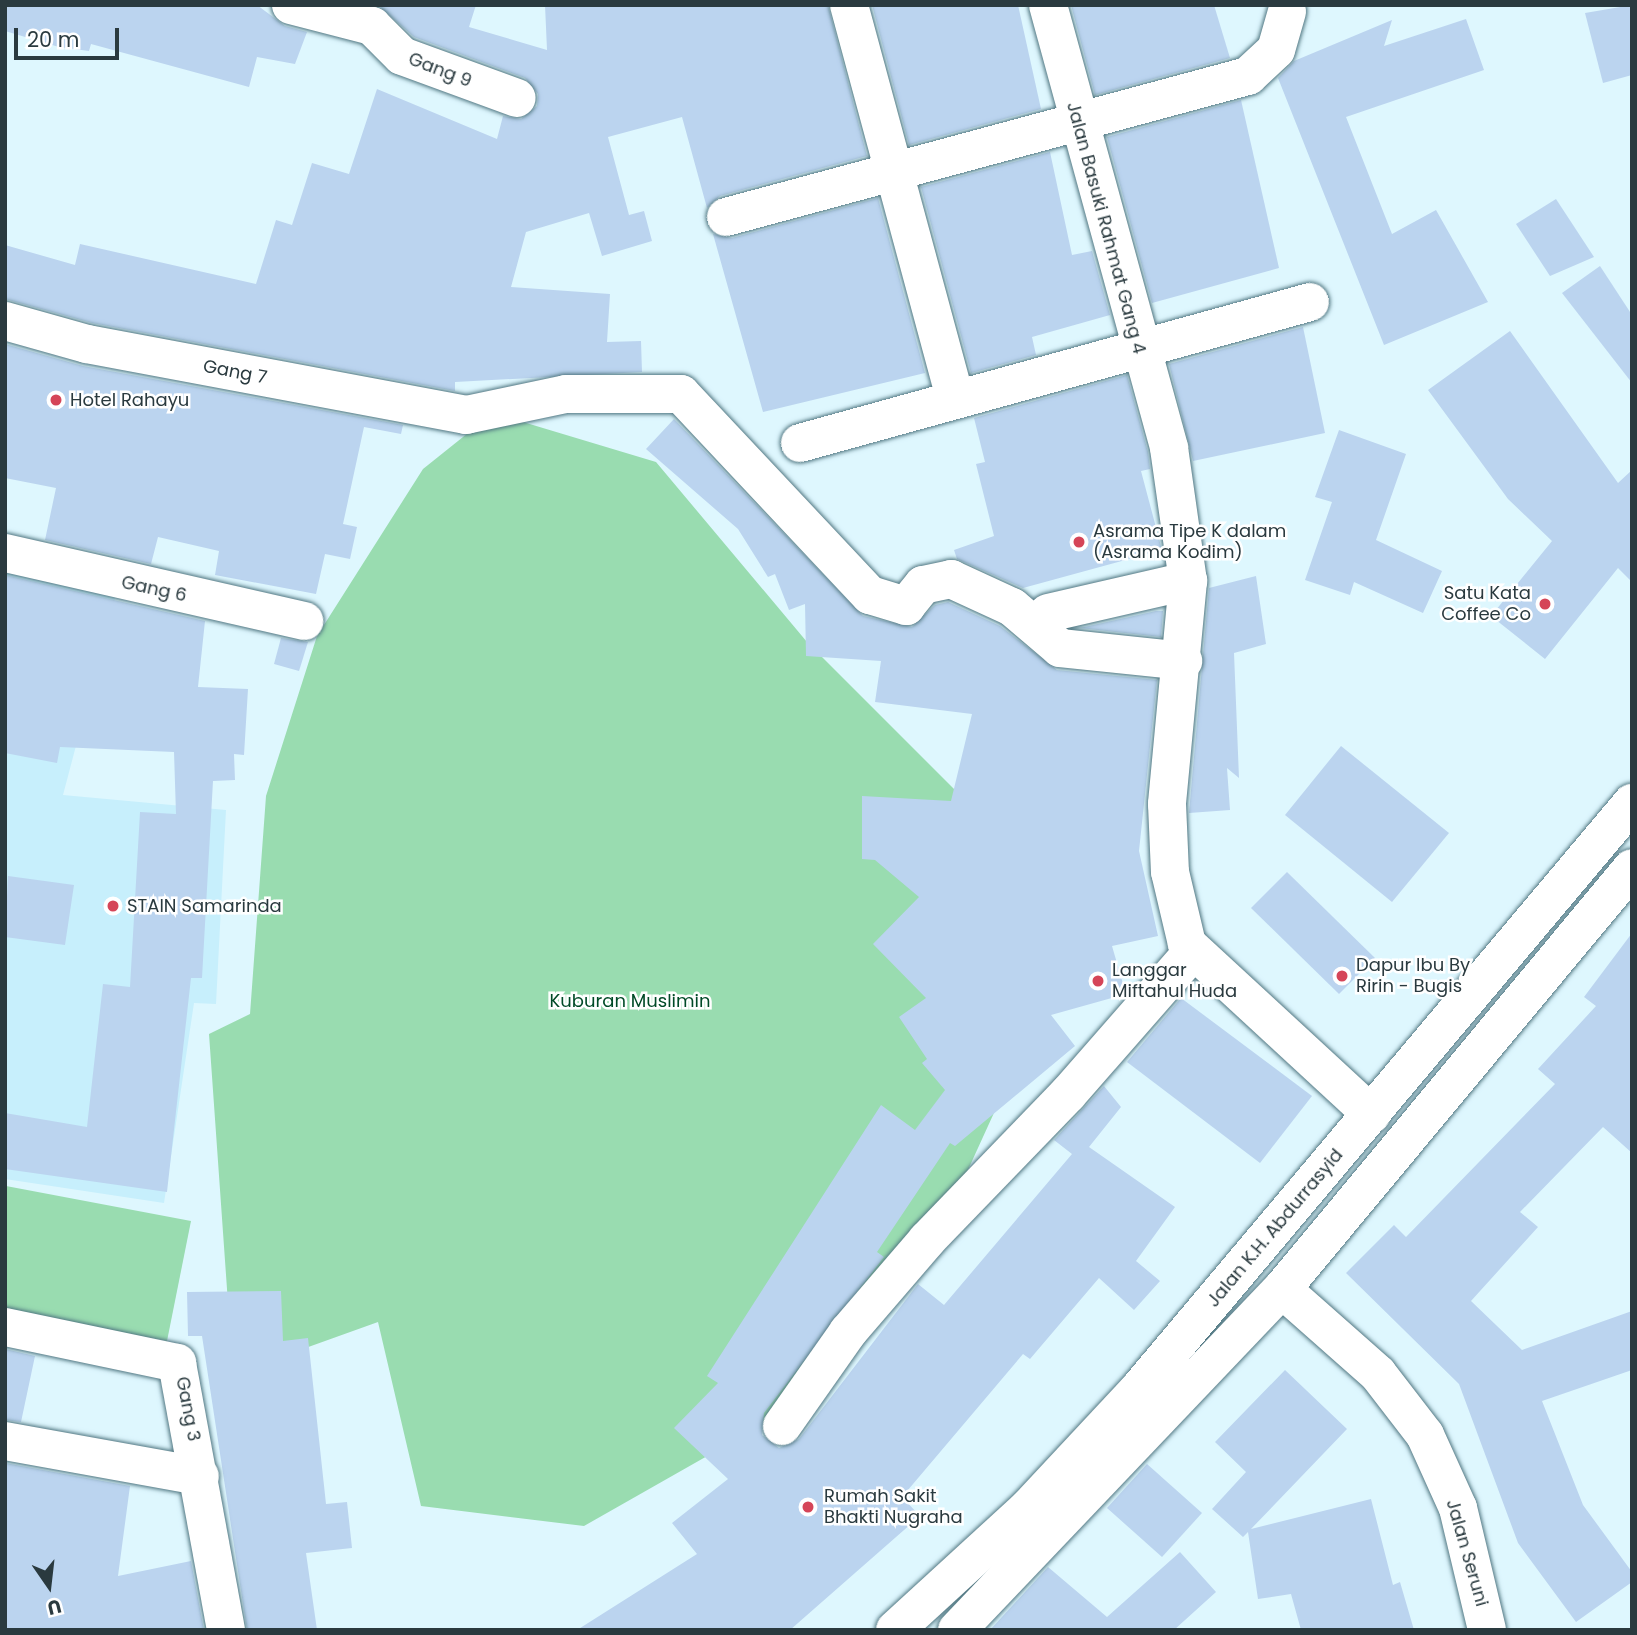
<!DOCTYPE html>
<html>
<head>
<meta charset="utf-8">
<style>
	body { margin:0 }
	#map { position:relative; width:1637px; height:1635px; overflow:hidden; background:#def7fe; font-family:Poppins,sans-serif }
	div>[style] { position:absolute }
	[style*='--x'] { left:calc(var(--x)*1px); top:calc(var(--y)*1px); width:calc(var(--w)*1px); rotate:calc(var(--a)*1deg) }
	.built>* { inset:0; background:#c7effc }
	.green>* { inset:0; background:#99dcb0 }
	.building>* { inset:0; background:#bbd4ef }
	.roads { filter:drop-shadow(0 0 2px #517782) drop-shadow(0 0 2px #517782) }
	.minor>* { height:38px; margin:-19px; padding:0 19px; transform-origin:19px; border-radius:19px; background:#fff }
	.dots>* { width:19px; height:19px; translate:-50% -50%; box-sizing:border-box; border:4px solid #fff; border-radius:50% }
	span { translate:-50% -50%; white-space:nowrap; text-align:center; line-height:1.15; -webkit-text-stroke:5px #fff; paint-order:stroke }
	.street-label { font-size:18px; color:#2a3a3f }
	.poi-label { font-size:18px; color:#2a3a3f }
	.left { translate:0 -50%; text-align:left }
	.right { translate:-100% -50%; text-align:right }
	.park-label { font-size:18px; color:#004a27 }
	.frame { position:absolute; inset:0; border:7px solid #2a3a3f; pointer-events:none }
	.north { position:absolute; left:14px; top:1551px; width:70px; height:70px; -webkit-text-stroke:5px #fff; paint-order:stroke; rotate:166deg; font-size:19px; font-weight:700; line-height:28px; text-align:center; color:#2a3a3f }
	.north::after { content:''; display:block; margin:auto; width:24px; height:32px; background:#2a3a3f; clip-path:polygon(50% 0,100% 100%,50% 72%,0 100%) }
	.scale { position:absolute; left:14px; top:28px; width:105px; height:32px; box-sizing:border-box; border:4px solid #2a3a3f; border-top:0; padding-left:9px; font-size:21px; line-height:24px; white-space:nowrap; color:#2a3a3f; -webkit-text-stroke:5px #fff; paint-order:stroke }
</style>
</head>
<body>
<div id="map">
	<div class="built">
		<i style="clip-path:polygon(5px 555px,119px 583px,63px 795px,226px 810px,216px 1004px,194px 1003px,164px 1203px,5px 1179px)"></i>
	</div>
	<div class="green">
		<i style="clip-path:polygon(493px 413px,656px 462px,807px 642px,984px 819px,1035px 1023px,941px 1229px,795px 1406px,584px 1526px,421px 1506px,378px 1322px,233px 1374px,209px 1034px,250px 1014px,266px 796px,317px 636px,423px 469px)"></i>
		<i style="clip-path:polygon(6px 1186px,191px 1221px,167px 1341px,5px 1312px)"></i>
	</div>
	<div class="building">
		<i style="clip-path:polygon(5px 5px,257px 5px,285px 26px,307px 32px,295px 64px,257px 57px,249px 87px,91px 44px,89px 51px,59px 47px,5px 31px)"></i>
		<i style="clip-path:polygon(378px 5px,476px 5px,469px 27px,547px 50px,545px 5px,828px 5px,867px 156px,720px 196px,707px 208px,682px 117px,608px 137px,629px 215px,644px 211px,652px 241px,602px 256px,589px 213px,526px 232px,511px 287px,610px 294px,607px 342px,641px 341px,642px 372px,455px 382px,455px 391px,92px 323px,5px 299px,5px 245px,75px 265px,80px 244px,256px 284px,276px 220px,292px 225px,312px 163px,349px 174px,377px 89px,497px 139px,503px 116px,521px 119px,537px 106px,538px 94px,525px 78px,414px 37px)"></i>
		<i style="clip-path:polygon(872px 5px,1018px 5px,1041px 109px,909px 145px)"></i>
		<i style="clip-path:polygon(1071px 5px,1214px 5px,1230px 58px,1095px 95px)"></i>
		<i style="clip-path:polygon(1632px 5px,1632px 75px,1603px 83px,1585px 13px)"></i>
		<i style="clip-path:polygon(1466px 19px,1484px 70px,1346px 117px,1392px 234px,1436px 210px,1488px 302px,1384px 345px,1278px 78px,1294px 61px,1392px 20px,1384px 46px)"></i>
		<i style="clip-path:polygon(1241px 100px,1279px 268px,1152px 303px,1107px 137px)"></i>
		<i style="clip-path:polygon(1050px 152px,1072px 255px,1092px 251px,1110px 315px,1032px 337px,1036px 355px,971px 373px,921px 187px)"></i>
		<i style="clip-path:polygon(878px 198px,925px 373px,763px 412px,713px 234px,732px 238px)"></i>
		<i style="clip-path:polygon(1556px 199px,1594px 257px,1550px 276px,1516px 224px)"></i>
		<i style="clip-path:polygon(1600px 266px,1632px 315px,1632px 383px,1562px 293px)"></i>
		<i style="clip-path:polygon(1303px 327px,1325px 433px,1193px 461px,1169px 364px)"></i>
		<i style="clip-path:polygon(1510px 331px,1618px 483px,1632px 470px,1632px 582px,1618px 568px,1545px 659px,1491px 616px,1552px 541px,1508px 499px,1428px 390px)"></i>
		<i style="clip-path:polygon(5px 344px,83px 366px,403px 425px,401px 434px,364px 427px,343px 524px,357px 527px,350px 559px,325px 554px,316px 594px,215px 575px,219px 551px,158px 537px,151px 564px,45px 540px,56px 488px,5px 478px)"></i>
		<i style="clip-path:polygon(1127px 375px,1148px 452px,1150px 469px,1141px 471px,1162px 550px,1023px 588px,957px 559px,954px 550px,994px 536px,976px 464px,985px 462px,974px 418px)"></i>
		<i style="clip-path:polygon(674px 419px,863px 616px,912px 627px,935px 605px,948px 602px,1000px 626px,1057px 670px,1157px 680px,1139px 851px,1158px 936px,1112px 946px,1126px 994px,1051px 1015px,1075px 1046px,955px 1146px,950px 1143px,877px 1252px,884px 1257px,764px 1413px,762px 1435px,779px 1448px,799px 1439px,918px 1284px,944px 1305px,1072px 1154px,1054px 1140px,1104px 1086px,1121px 1107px,1089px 1147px,1175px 1207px,1136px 1261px,1160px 1281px,1134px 1310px,1099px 1278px,1030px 1359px,1023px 1354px,902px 1497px,920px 1516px,790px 1630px,577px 1630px,697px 1554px,672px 1523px,728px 1479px,674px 1428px,718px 1383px,707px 1376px,881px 1105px,915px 1130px,945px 1090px,922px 1063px,927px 1059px,899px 1017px,926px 998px,873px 944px,919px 897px,875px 860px,862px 859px,862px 796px,951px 801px,972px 714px,875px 702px,881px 661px,806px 656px,805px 604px,789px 610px,775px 574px,768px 577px,738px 529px,646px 449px)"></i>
		<i style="clip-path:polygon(1339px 430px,1406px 454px,1376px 540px,1442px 571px,1423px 613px,1354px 582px,1350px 595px,1305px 580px,1332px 502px,1315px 497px)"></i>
		<i style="clip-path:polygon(5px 575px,205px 621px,198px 687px,248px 689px,244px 755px,234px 754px,235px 780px,213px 781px,202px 978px,191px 978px,167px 1192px,5px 1169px,5px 1113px,87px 1127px,103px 984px,130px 987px,140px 812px,176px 814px,174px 752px,60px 747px,57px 763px,5px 753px)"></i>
		<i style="clip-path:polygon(1256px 576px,1266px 644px,1234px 653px,1239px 778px,1227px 768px,1230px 810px,1189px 813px,1209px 588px)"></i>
		<i style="clip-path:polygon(1156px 611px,1163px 611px,1161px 637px,1080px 628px)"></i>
		<i style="clip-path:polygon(281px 638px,308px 642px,299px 671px,274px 664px)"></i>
		<i style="clip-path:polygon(1341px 746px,1449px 833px,1392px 902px,1285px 815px)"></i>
		<i style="clip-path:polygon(1287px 872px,1375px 958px,1339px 994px,1251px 908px)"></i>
		<i style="clip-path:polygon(8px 876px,74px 885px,65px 945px,5px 937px)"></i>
		<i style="clip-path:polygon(1632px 933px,1632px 1153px,1603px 1127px,1520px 1212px,1538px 1227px,1471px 1301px,1522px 1350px,1632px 1311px,1632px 1370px,1542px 1401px,1583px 1505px,1632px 1572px,1632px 1582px,1576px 1622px,1518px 1543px,1459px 1384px,1346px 1273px,1394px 1225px,1406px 1237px,1555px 1084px,1538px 1069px,1596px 1006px,1584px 997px)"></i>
		<i style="clip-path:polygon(1181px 998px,1312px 1096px,1260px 1163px,1127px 1062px)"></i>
		<i style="clip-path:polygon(281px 1291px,283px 1341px,308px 1338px,326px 1504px,347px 1502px,352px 1548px,306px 1553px,317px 1630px,247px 1630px,202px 1336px,188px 1336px,187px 1292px)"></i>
		<i style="clip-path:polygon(5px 1349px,35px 1356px,21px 1422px,5px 1420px)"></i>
		<i style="clip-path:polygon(1285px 1370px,1347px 1429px,1251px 1529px,1371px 1499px,1393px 1585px,1400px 1582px,1414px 1630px,1301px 1630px,1291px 1594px,1258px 1599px,1248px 1532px,1243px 1537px,1212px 1509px,1246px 1472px,1215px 1442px)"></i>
		<i style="clip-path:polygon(5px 1463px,130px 1486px,118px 1576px,191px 1561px,204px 1630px,5px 1630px)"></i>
		<i style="clip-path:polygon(1147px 1464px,1202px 1513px,1162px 1557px,1107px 1508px)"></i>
		<i style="clip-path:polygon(1180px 1552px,1216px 1592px,1174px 1630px,990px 1630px,1048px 1567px,1107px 1617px)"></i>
	</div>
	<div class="roads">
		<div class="minor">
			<i style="--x:291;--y:5;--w:84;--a:14.5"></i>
			<i style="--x:372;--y:26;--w:42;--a:45"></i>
			<i style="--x:402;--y:56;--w:122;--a:20.1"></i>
			<i style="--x:849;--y:5;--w:408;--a:74.9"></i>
			<i style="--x:1048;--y:5;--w:459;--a:74.7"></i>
			<i style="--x:1169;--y:448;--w:134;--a:81.9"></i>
			<i style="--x:1188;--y:581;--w:224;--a:95.4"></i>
			<i style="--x:1167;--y:804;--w:68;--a:87.5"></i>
			<i style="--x:1170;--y:872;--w:74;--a:76.7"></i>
			<i style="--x:1187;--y:944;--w:251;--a:42.7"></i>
			<i style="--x:726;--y:217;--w:541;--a:-15.12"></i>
			<i style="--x:1248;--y:76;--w:38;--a:-43"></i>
			<i style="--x:1276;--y:50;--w:40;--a:-74"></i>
			<i style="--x:5;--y:321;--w:85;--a:15.7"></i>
			<i style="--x:87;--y:344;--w:386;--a:10.6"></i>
			<i style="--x:466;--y:415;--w:102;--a:-11.9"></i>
			<i style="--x:566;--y:394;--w:115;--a:0"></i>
			<i style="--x:681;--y:394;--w:276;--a:46.8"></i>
			<i style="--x:870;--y:595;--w:38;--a:17"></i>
			<i style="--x:906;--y:606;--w:27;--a:-51"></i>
			<i style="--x:923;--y:585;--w:29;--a:-12"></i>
			<i style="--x:951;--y:579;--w:67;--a:24.7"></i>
			<i style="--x:1012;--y:607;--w:63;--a:40.5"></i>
			<i style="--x:1060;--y:648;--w:124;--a:6"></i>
			<i style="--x:800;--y:443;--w:529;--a:-15.45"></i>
			<i style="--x:5;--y:553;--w:307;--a:12.8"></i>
			<i style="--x:1048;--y:613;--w:144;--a:-12.9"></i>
			<i style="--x:1282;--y:1289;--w:128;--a:41.5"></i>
			<i style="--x:1378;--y:1374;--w:77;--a:52.4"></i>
			<i style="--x:1425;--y:1435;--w:80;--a:65.7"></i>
			<i style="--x:1458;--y:1508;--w:125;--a:76.6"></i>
			<i style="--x:5;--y:1327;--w:176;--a:11.8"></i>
			<i style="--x:177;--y:1363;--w:271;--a:79.6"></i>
			<i style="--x:782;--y:1426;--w:115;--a:-54.9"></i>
			<i style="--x:848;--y:1332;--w:121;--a:-49.3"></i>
			<i style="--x:927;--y:1240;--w:203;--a:-46"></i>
			<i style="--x:1068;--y:1094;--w:190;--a:-48.8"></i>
			<i style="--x:5;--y:1441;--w:198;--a:10.2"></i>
			<i style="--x:895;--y:1630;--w:180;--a:-42.5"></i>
			<i style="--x:1028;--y:1508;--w:163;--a:-47"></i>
			<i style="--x:1139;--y:1389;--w:766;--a:-49.93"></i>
			<i style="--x:957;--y:1630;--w:471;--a:-46.4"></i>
			<i style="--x:1282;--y:1289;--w:547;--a:-50.26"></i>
		</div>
	</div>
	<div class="dots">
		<i style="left:56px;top:400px;background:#d54558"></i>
		<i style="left:1079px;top:542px;background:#d54558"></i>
		<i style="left:1545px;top:604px;background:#d54558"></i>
		<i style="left:113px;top:906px;background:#d54558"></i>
		<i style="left:1342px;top:976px;background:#d54558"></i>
		<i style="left:1098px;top:981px;background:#d54558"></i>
		<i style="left:808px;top:1507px;background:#d54558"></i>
	</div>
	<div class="street-label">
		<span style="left:440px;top:70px;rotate:21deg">Gang 9</span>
		<span style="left:1106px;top:228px;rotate:75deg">Jalan Basuki Rahmat Gang 4</span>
		<span style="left:235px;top:372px;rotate:11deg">Gang 7</span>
		<span style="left:154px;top:589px;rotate:12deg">Gang 6</span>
		<span style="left:1275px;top:1228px;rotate:-50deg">Jalan K.H. Abdurrasyid</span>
		<span style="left:188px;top:1409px;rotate:79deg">Gang 3</span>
		<span style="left:1467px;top:1553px;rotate:74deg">Jalan Seruni</span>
	</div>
	<div class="poi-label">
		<span class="left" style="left:70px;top:400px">Hotel Rahayu</span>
		<span class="left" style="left:1093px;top:542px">Asrama Tipe K dalam<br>(Asrama Kodim)</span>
		<span class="right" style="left:1531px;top:604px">Satu Kata<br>Coffee Co</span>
		<span class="left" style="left:127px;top:906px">STAIN Samarinda</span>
		<span class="left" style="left:1356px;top:976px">Dapur Ibu By<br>Ririn - Bugis</span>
		<span class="left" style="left:1112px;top:981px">Langgar<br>Miftahul Huda</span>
		<span class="left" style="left:824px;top:1507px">Rumah Sakit<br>Bhakti Nugraha</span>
	</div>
	<div class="park-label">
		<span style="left:630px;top:1001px">Kuburan Muslimin</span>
	</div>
	<div class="frame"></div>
	<div class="north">U</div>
	<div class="scale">20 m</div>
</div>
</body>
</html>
